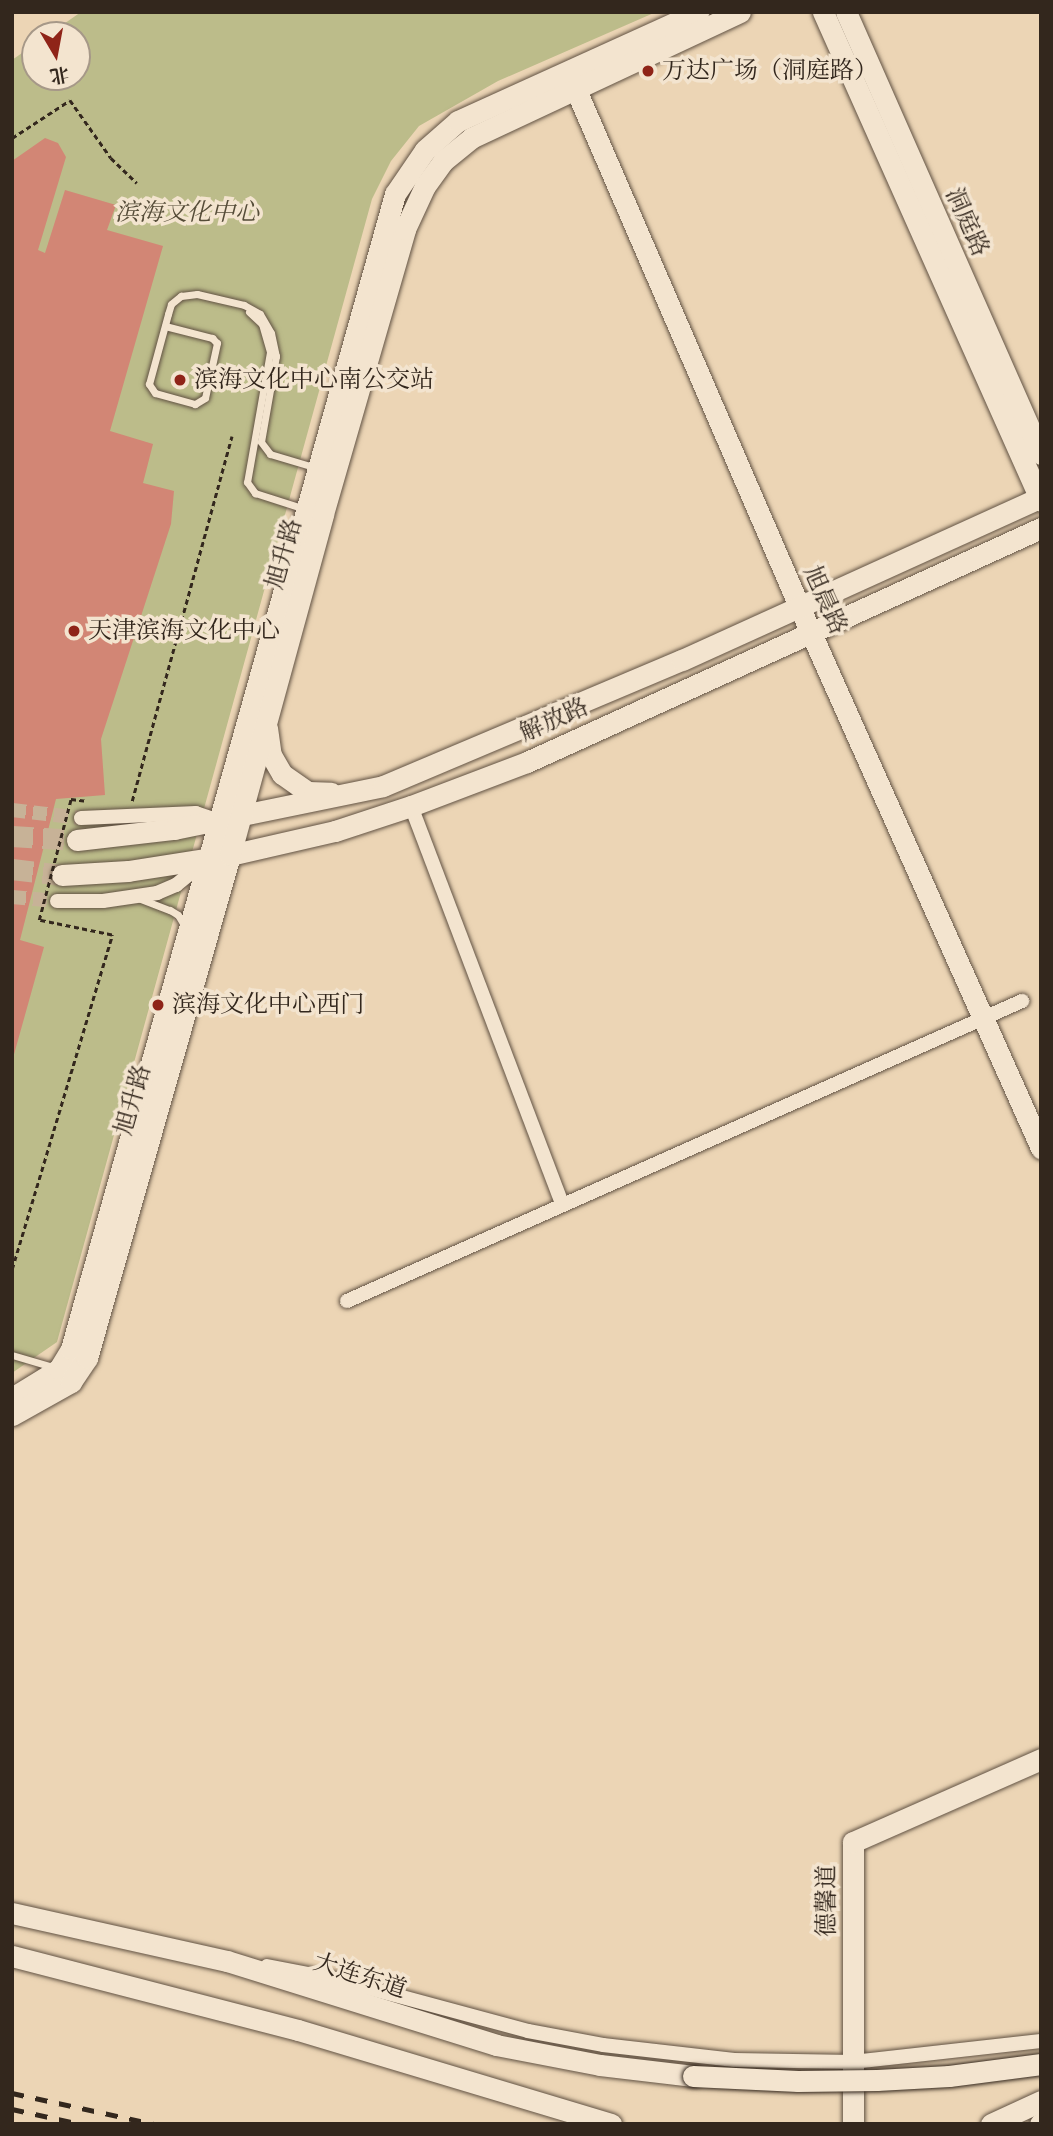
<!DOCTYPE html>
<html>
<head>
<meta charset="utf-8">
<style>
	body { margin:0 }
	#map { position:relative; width:1053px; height:2136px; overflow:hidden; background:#ecd5b5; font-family:Alegreya,"Noto Serif SC",serif }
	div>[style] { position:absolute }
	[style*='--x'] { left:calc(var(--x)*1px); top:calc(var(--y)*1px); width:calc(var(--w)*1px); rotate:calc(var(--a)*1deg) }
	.green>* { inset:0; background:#bcbc8a }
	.building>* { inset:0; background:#d28675 }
	.street-tunnel>* { height:14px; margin-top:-7px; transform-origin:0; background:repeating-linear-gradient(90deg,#c7b297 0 14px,transparent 0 21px) }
	.secondary-tunnel>* { height:21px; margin-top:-10.5px; transform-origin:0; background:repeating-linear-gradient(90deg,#c7b297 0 21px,transparent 0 31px) }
	.path>* { height:2.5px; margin-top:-1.25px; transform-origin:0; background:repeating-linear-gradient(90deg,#33271d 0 5px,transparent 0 8.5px) }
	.roads { filter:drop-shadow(0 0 2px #615243) drop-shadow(0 0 2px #615243) }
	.lane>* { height:7px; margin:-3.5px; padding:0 3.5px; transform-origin:3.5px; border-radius:3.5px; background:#f3e4cf }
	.street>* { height:14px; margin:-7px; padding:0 7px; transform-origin:7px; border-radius:7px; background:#f3e4cf }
	.secondary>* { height:21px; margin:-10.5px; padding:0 10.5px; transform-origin:10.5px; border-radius:10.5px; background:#f3e4cf }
	.rail>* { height:5px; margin-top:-2.5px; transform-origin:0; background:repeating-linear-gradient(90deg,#33271d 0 12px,transparent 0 24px) }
	.path-bridge>* { height:2.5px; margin-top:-1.25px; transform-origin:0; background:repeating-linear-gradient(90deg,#33271d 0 5px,transparent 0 8.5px) }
	.bridges { filter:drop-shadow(0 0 2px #33271d) drop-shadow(0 0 2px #33271d) }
	.secondary-bridge>* { height:21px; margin:-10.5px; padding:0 10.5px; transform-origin:10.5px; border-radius:10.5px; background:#f3e4cf }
	.dots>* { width:19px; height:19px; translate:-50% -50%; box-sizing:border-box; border:4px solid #f3e4cf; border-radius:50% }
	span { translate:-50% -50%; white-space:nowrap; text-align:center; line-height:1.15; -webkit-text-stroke:7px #f3e4cf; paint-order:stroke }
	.poi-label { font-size:24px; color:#33271d }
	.left { translate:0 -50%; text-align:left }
	.park-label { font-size:24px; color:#554c38; font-style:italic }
	.street-label { font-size:24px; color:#33271d }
	.frame { position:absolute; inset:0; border:14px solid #33271d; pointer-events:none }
	.north { position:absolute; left:21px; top:21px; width:70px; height:70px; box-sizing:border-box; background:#f3e4cf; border:2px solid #a69888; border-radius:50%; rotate:170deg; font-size:19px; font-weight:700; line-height:28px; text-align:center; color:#33271d }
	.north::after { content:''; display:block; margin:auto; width:24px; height:32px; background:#8f2418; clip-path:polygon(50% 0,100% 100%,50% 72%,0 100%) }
</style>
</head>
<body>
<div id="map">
	<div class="green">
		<i style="clip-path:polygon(81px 12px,656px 12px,498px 81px,419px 126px,391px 161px,372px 199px,57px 1342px,12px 1373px,12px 60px,35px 44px,35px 77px,77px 77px,77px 35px,48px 35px)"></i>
	</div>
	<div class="building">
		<i style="clip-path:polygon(45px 138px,58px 143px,66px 157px,38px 250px,45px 253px,65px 190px,116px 205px,107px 230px,163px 246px,110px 431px,153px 444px,143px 483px,174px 491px,171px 524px,101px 739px,105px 795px,56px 799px,20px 940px,44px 947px,13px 1058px,12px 161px)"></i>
	</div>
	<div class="street-tunnel">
		<i style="--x:12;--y:810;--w:69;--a:6.6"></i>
		<i style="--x:12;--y:897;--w:45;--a:5.1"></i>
	</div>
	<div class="secondary-tunnel">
		<i style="--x:12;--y:836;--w:65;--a:3.5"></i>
		<i style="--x:12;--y:869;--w:50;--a:6.8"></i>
	</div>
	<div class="path">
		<i style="--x:12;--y:138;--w:69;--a:-33.2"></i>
		<i style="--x:70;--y:100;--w:71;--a:54.7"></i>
		<i style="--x:111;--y:158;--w:36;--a:44"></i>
		<i style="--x:71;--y:799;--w:17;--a:7"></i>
		<i style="--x:132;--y:801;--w:378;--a:-74.7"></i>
		<i style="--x:12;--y:1269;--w:349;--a:-73.3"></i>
		<i style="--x:112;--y:935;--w:75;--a:-168.4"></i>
	</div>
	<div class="roads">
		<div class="lane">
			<i style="--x:249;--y:312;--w:18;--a:43"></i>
			<i style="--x:262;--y:324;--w:29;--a:74"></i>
			<i style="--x:270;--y:352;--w:132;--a:100"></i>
			<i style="--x:247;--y:482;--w:14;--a:54"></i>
			<i style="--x:255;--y:493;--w:52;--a:17.7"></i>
			<i style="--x:165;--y:326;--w:49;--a:14.3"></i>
			<i style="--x:212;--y:338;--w:7;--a:45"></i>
			<i style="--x:217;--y:343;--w:56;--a:102.3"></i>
			<i style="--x:205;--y:398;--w:12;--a:149"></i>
			<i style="--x:195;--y:404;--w:41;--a:-164.6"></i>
			<i style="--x:155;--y:393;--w:11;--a:-124"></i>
			<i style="--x:149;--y:384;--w:73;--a:-74.8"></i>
			<i style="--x:168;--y:314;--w:10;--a:-73"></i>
			<i style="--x:171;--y:304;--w:13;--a:-39"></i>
			<i style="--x:181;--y:296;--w:16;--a:-7"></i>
			<i style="--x:197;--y:294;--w:48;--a:13.2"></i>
			<i style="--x:244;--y:305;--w:18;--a:29"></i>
			<i style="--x:260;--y:314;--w:22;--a:60"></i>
			<i style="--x:271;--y:333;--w:24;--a:78"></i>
			<i style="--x:276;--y:356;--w:87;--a:99.9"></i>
			<i style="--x:261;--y:442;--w:15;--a:53"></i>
			<i style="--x:270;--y:454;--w:49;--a:16.6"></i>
			<i style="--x:138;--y:898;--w:34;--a:21"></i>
			<i style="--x:170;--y:910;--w:9;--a:32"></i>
			<i style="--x:178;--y:915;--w:12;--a:59"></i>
			<i style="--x:12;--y:1355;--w:43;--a:16.3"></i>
		</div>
		<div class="street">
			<i style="--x:411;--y:806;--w:426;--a:69.2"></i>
			<i style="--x:81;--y:818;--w:115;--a:-2.5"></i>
			<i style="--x:196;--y:813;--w:21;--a:19"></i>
			<i style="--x:57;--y:901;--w:46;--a:0"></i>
			<i style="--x:103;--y:901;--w:55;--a:-8.4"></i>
			<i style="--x:157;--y:893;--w:21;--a:-23"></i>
			<i style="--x:176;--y:885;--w:41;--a:-39.1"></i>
			<i style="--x:347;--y:1301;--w:739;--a:-23.96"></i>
			<i style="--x:267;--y:1966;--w:73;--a:11"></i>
			<i style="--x:339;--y:1980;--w:196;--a:15.1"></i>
			<i style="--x:528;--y:2031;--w:76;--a:10.6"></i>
			<i style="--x:603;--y:2045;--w:132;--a:6.5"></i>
			<i style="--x:734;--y:2060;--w:119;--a:1"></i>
			<i style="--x:853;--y:2062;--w:189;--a:-6.4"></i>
		</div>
		<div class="secondary">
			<i style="--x:823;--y:12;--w:535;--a:65.97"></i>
			<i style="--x:846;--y:12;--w:483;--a:66.2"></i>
			<i style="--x:570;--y:76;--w:577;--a:66.63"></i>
			<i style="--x:799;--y:606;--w:594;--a:65.94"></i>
			<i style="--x:267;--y:728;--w:27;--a:82"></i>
			<i style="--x:271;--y:755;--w:22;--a:60"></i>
			<i style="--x:282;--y:774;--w:32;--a:35"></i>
			<i style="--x:308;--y:792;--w:23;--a:2"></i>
			<i style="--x:77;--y:840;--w:98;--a:-6.5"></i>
			<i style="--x:174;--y:829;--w:213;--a:-11.6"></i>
			<i style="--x:383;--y:786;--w:324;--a:-22.9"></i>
			<i style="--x:682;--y:660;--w:394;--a:-24.4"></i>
			<i style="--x:62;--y:875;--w:66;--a:-3.5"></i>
			<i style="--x:128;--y:871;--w:103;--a:-8.9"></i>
			<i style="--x:230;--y:855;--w:108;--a:-12.9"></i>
			<i style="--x:335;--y:831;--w:80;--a:-18.2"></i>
			<i style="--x:411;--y:806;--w:124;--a:-20.8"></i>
			<i style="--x:527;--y:762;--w:565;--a:-24.48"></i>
			<i style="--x:12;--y:1398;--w:55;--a:-31.7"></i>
			<i style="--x:59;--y:1369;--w:23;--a:-59"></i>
			<i style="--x:71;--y:1349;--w:1200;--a:-74.33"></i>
			<i style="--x:395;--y:194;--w:53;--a:-55.7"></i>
			<i style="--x:425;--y:150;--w:44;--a:-41.3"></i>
			<i style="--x:458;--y:121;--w:264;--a:-24.4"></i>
			<i style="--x:12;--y:1415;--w:68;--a:-29.2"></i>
			<i style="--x:71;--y:1382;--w:29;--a:-56"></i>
			<i style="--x:87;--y:1358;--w:523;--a:-74.13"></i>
			<i style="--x:230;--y:855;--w:353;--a:-74.7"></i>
			<i style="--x:323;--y:514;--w:297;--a:-73.9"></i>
			<i style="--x:405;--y:229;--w:47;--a:-65.1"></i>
			<i style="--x:425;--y:186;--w:31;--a:-54"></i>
			<i style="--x:443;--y:161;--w:36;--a:-39"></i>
			<i style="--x:471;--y:138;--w:297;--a:-25.1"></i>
			<i style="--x:12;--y:1913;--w:220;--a:12.6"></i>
			<i style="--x:227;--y:1961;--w:282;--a:17.3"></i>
			<i style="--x:496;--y:2045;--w:106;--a:10.9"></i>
			<i style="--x:600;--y:2065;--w:94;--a:6.7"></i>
			<i style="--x:12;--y:1956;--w:295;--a:14.5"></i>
			<i style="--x:298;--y:2030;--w:327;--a:16.7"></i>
			<i style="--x:853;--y:2124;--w:282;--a:-90"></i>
			<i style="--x:853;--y:1842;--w:206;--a:-23.8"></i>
			<i style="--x:991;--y:2124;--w:55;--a:-24.7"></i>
			<i style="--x:1040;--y:2124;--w:1;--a:-45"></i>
		</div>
	</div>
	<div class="rail">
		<i style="--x:12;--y:2093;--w:145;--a:12.3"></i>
		<i style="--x:12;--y:2109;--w:71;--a:12.3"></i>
	</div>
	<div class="path-bridge">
		<i style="--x:39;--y:920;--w:125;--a:-75.2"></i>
	</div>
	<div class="bridges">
		<div class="secondary-bridge">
			<i style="--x:693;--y:2076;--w:105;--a:2.7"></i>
			<i style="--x:798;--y:2081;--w:79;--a:-0.7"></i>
			<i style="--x:877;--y:2080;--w:72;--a:-3.2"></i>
			<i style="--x:949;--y:2076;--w:93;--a:-7.4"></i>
		</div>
	</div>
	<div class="dots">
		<i style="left:648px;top:71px;background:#8f2418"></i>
		<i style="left:180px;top:380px;background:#8f2418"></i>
		<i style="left:74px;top:631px;background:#8f2418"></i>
		<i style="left:158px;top:1005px;background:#8f2418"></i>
	</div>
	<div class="poi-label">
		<span class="left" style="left:662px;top:71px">万达广场（洞庭路）</span>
		<span class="left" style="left:194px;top:380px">滨海文化中心南公交站</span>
		<span class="left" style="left:88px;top:631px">天津滨海文化中心</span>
		<span class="left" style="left:172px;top:1005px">滨海文化中心西门</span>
	</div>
	<div class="park-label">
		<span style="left:187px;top:213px">滨海文化中心</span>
	</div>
	<div class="street-label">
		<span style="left:967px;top:222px;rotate:66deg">洞庭路</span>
		<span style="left:284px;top:554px;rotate:-74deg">旭升路</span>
		<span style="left:825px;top:600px;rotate:66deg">旭晨路</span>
		<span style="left:554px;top:720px;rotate:-24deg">解放路</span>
		<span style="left:133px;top:1100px;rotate:-74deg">旭升路</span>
		<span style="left:827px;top:1901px;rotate:-90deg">德馨道</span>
		<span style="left:360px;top:1976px;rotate:18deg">大连东道</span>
	</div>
	<div class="frame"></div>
	<div class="north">北</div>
</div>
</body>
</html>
